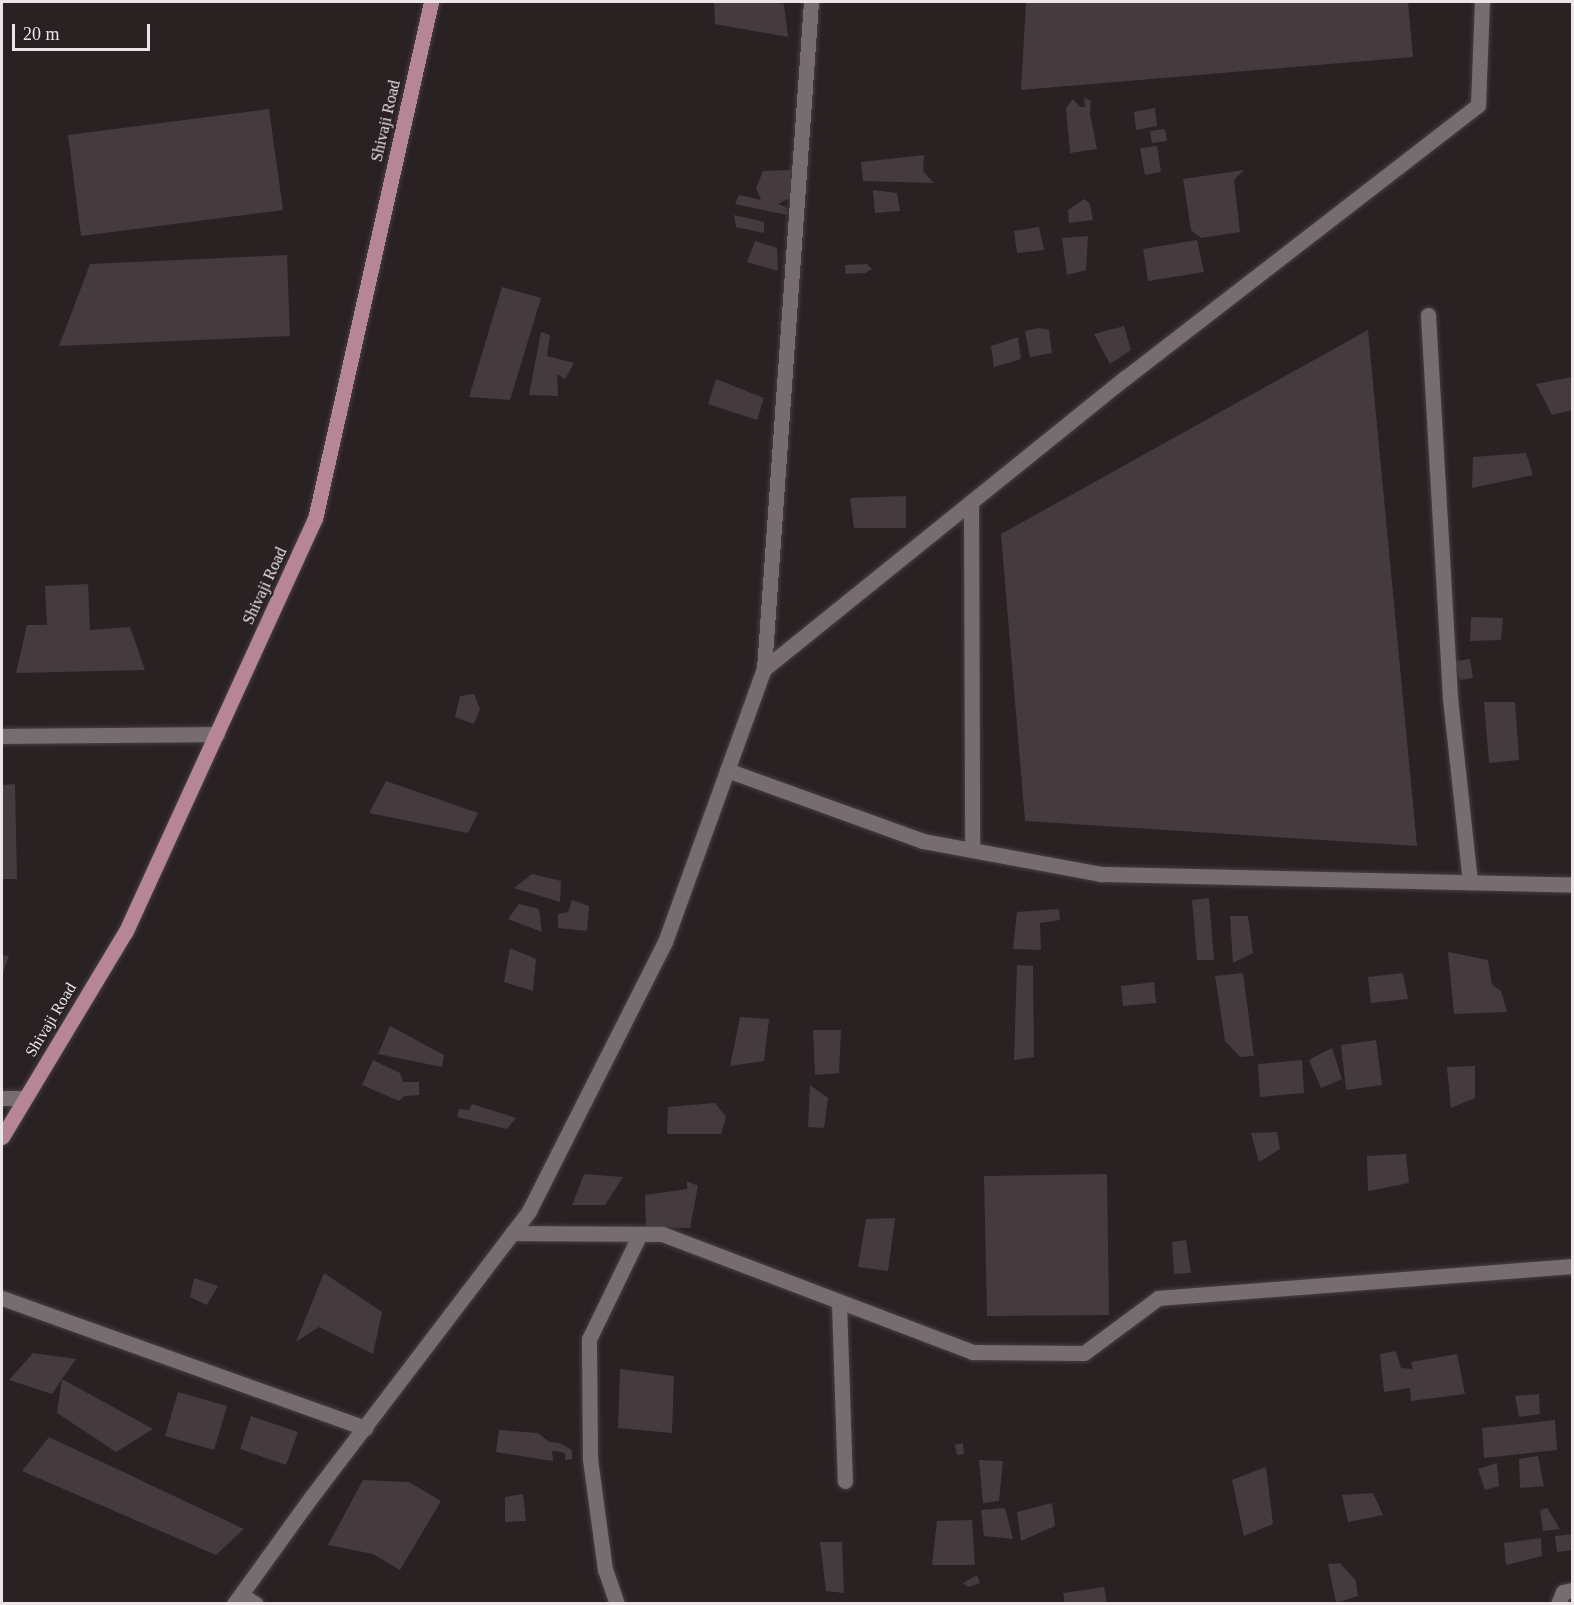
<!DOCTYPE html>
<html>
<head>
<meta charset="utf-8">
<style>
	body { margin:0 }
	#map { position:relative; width:1574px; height:1605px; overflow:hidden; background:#2a2123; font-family:"Times New Roman",serif }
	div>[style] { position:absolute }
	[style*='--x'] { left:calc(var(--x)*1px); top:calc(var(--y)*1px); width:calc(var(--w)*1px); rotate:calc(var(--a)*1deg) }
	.building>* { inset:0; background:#453b3e }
	.roads { filter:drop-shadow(0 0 2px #463f41) drop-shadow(0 0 2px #463f41) }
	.minor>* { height:15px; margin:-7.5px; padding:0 7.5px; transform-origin:7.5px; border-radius:7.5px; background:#776d70 }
	.major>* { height:15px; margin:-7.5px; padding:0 7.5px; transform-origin:7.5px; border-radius:7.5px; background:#b68695 }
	span { translate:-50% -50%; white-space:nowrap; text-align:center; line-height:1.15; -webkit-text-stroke:4.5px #2a2123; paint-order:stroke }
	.street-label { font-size:16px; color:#ebe5e7 }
	.frame { position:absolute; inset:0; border:3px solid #ebe5e7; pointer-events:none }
	.scale { position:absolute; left:12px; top:24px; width:138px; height:27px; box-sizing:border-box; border:3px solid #ebe5e7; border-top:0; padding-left:8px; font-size:18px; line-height:21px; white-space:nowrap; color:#ebe5e7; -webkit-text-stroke:4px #2a2123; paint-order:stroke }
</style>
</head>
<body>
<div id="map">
	<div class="building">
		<i style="clip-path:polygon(714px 2px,772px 2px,784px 4px,788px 37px,715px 24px)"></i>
		<i style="clip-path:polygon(1026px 2px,1408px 2px,1413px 57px,1021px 90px)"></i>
		<i style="clip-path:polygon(1084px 98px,1091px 101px,1090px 114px,1097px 149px,1070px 153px,1066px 108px,1073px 99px,1080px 107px,1085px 107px)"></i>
		<i style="clip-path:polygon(1155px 108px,1157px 126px,1136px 130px,1134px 112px)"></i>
		<i style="clip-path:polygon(269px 109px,283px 210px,81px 236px,68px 135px)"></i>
		<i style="clip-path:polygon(1165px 129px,1167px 141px,1152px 143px,1150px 131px)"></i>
		<i style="clip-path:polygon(1157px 146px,1161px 172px,1145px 175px,1140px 148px)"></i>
		<i style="clip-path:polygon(924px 155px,923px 171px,934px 183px,863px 181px,861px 162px)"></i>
		<i style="clip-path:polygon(791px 170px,790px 198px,778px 204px,786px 207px,787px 215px,735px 204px,739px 195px,761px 200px,756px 188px,763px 171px)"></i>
		<i style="clip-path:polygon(1244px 170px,1234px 180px,1240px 232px,1201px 238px,1191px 230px,1183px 179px)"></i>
		<i style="clip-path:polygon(873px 190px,897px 193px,900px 211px,875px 213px)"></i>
		<i style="clip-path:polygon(1084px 199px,1090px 204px,1093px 220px,1069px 223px,1068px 210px)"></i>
		<i style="clip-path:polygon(734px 215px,764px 222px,764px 233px,736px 227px)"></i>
		<i style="clip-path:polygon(1039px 227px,1044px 250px,1017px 253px,1014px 231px)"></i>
		<i style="clip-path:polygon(1088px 236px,1086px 270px,1067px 275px,1062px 238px)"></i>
		<i style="clip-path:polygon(1197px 240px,1204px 272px,1148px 281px,1143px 249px)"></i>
		<i style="clip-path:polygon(755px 241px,777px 248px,778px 271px,747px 262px)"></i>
		<i style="clip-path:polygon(287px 255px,290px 336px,59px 346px,90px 264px)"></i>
		<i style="clip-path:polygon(867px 264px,872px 269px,865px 273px,846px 274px,845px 265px)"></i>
		<i style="clip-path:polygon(502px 287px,541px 298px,510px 400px,469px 397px)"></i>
		<i style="clip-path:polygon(1124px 326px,1131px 350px,1110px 364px,1094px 334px)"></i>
		<i style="clip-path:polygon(1039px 328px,1049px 330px,1052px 353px,1030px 357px,1025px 331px)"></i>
		<i style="clip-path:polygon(1368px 330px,1417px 846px,1025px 821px,1001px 534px)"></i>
		<i style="clip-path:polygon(541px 332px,550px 335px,547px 356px,574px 363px,565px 379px,557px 374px,558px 396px,529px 395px)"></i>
		<i style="clip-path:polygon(1018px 337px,1021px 359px,994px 367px,991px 346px)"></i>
		<i style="clip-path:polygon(1572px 377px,1572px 410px,1552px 415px,1536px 384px)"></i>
		<i style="clip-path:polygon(716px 379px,764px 398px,757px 420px,708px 404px)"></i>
		<i style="clip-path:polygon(1526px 453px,1533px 475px,1472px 488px,1473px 457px)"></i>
		<i style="clip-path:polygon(906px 496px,906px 528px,854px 528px,850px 498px)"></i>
		<i style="clip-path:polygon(88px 584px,90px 630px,130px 627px,145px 670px,16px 673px,27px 625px,47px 625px,45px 586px)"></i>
		<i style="clip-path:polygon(1471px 617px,1503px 618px,1501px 640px,1470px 641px)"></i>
		<i style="clip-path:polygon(1470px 659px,1473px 678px,1460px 680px,1455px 661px)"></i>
		<i style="clip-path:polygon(474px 694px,480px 709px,474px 724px,455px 717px,460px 696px)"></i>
		<i style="clip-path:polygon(1484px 702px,1515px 702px,1519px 760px,1489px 763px)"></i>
		<i style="clip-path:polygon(386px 781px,478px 813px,468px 833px,369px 813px)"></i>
		<i style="clip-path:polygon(15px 784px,17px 879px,2px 879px,2px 785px)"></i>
		<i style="clip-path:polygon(532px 874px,561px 881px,560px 902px,514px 888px)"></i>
		<i style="clip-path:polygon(1209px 898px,1214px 960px,1197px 960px,1192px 900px)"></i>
		<i style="clip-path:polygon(572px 900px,589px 906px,587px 931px,558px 928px,558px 914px,568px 912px)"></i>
		<i style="clip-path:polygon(519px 904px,539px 909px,542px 932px,508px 919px)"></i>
		<i style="clip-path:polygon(1059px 909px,1060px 920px,1040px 923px,1041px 950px,1013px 949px,1017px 912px)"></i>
		<i style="clip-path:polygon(1230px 916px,1248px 916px,1253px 953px,1233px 963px)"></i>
		<i style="clip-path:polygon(510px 948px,536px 959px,533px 991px,504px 982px)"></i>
		<i style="clip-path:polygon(1448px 952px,1488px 960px,1492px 985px,1501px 991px,1507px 1012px,1454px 1014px)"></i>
		<i style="clip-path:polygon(2px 955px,9px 956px,2px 976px)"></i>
		<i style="clip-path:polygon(1017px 965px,1033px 966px,1034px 1057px,1014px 1060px)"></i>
		<i style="clip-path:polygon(1243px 973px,1254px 1056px,1240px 1057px,1225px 1041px,1215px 976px)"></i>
		<i style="clip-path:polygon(1403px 973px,1408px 999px,1371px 1003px,1368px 977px)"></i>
		<i style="clip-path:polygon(1154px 982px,1156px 1003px,1123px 1006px,1121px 986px)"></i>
		<i style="clip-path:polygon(740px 1017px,769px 1019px,764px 1061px,730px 1066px)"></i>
		<i style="clip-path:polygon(390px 1026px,444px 1055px,442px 1067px,378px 1054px)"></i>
		<i style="clip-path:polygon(813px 1030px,841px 1030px,839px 1073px,815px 1075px)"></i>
		<i style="clip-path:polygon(1376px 1040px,1382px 1085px,1346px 1090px,1341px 1045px)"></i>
		<i style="clip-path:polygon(1332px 1048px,1342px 1079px,1321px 1088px,1309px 1060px)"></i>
		<i style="clip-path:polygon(373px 1060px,400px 1073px,403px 1082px,419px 1082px,419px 1095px,405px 1096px,399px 1101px,362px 1085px)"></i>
		<i style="clip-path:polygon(1302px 1060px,1304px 1093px,1260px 1097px,1258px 1064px)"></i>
		<i style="clip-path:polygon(1475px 1066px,1475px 1098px,1451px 1108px,1447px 1067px)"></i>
		<i style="clip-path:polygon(810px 1085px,828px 1098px,824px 1128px,808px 1127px)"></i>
		<i style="clip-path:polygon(715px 1103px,726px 1117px,721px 1134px,667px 1134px,668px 1107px)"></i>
		<i style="clip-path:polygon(472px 1104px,516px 1118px,507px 1129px,457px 1117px,459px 1109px,469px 1110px)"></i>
		<i style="clip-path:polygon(1277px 1132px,1280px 1149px,1259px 1162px,1251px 1133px)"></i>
		<i style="clip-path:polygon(1406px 1154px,1409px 1183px,1368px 1191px,1367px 1156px)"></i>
		<i style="clip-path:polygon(584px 1174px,623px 1177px,605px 1205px,572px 1205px)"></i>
		<i style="clip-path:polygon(1107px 1174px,1109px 1315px,987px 1316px,984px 1176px)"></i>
		<i style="clip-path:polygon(687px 1181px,698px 1186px,690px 1228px,646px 1227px,645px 1195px,687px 1189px)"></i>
		<i style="clip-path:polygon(895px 1218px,888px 1271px,858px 1267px,866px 1219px)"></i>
		<i style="clip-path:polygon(1186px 1240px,1191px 1273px,1174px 1274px,1172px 1242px)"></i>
		<i style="clip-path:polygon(324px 1273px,382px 1312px,373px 1354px,319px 1327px,296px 1342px)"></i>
		<i style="clip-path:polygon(194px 1278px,218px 1286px,207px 1305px,190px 1297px)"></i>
		<i style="clip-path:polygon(1396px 1351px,1401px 1368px,1413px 1369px,1411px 1362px,1457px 1354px,1465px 1394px,1411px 1401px,1410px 1388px,1384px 1392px,1380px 1354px)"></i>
		<i style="clip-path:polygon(33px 1353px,76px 1359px,62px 1379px,153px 1429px,116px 1452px,57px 1413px,62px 1379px,52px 1394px,9px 1380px)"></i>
		<i style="clip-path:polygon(620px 1369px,674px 1376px,672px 1433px,618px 1428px)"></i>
		<i style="clip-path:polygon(178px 1392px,227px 1406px,214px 1450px,165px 1436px)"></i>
		<i style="clip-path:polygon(1539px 1394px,1540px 1414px,1519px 1417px,1515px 1396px)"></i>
		<i style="clip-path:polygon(251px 1416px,298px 1432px,286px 1465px,240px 1449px)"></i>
		<i style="clip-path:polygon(1555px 1420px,1557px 1450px,1484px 1458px,1482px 1428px)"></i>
		<i style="clip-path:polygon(499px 1430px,538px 1433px,549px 1442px,559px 1443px,572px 1450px,572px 1459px,565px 1460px,565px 1453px,557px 1451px,552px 1451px,553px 1461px,496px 1452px)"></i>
		<i style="clip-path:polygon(49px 1437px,244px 1529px,216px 1555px,22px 1471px)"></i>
		<i style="clip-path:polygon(963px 1443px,964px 1454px,957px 1455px,955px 1445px)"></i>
		<i style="clip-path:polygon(1538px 1456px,1544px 1486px,1520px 1488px,1519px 1459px)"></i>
		<i style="clip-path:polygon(979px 1460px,1003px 1461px,999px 1501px,983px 1503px)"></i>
		<i style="clip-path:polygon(1497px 1463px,1499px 1486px,1485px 1490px,1478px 1469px)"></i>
		<i style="clip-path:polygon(1266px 1467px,1273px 1524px,1244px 1536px,1232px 1480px)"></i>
		<i style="clip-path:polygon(363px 1480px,409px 1482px,441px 1501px,400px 1570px,373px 1554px,328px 1545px)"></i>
		<i style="clip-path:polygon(1373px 1493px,1383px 1515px,1348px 1522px,1342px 1495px)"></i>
		<i style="clip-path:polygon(523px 1494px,526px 1521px,505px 1522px,505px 1497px)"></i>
		<i style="clip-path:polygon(1052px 1503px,1055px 1526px,1021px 1541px,1017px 1512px)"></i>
		<i style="clip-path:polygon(1005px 1508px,1013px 1539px,984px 1536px,981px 1510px)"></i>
		<i style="clip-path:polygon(1547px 1508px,1560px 1529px,1543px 1531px,1540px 1510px)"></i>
		<i style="clip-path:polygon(972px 1520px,975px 1565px,932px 1565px,937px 1521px)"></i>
		<i style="clip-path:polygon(1572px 1534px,1572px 1550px,1557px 1552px,1555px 1536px)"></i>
		<i style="clip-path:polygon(1541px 1538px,1542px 1556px,1506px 1565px,1504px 1543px)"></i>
		<i style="clip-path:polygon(820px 1542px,842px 1542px,844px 1593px,826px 1591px)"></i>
		<i style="clip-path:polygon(1340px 1563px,1356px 1581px,1358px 1596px,1336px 1603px,1328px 1564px)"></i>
		<i style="clip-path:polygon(977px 1575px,980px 1583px,968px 1587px,963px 1583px)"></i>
		<i style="clip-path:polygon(1104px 1587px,1107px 1604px,1065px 1604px,1063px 1593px)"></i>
	</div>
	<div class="roads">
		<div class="minor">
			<i style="--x:1428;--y:315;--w:384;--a:86.7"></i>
			<i style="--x:1450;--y:698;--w:185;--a:83.8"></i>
			<i style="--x:971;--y:502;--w:348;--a:89.8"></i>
			<i style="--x:764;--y:669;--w:464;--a:-38.9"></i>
			<i style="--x:1125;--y:378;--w:446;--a:-37.7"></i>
			<i style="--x:1478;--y:105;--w:103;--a:-87.8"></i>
			<i style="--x:2;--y:736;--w:215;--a:-0.5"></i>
			<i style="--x:727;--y:770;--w:208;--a:19.9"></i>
			<i style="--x:923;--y:841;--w:181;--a:10.5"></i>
			<i style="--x:1101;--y:874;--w:471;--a:1.3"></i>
			<i style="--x:2;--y:1098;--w:23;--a:0"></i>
			<i style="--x:512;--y:1233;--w:150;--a:0.4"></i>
			<i style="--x:662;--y:1234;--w:332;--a:20.8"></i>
			<i style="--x:972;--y:1352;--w:112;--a:0.5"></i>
			<i style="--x:1084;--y:1353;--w:92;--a:-36.6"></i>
			<i style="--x:1158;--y:1298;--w:415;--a:-4.4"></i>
			<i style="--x:2;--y:1298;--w:386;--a:19.7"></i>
			<i style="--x:839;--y:1303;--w:178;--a:88.1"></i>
			<i style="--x:241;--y:1595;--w:17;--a:31"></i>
			<i style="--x:234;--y:1604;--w:133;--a:-54.2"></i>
			<i style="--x:312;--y:1496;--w:358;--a:-52.7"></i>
			<i style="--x:529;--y:1211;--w:301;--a:-63.2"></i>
			<i style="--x:665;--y:942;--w:290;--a:-70.1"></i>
			<i style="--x:764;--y:669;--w:669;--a:-85.97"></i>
			<i style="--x:617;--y:1604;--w:36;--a:-109"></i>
			<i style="--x:605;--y:1570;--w:112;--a:-97.7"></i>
			<i style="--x:590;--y:1459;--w:120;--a:-90.5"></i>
			<i style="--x:589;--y:1339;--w:117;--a:-64.1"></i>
			<i style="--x:1558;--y:1604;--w:13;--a:-67"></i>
			<i style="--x:1563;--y:1592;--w:9;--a:-13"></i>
		</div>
		<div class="major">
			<i style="--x:2;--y:1137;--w:240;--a:-59"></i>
			<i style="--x:126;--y:931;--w:453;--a:-65.4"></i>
			<i style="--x:315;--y:519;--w:530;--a:-77.35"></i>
		</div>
	</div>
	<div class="street-label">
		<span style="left:386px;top:121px;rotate:-77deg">Shivaji Road</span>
		<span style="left:265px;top:586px;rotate:-65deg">Shivaji Road</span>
		<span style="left:51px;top:1020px;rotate:-59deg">Shivaji Road</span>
	</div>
	<div class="frame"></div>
	<div class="scale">20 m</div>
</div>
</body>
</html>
